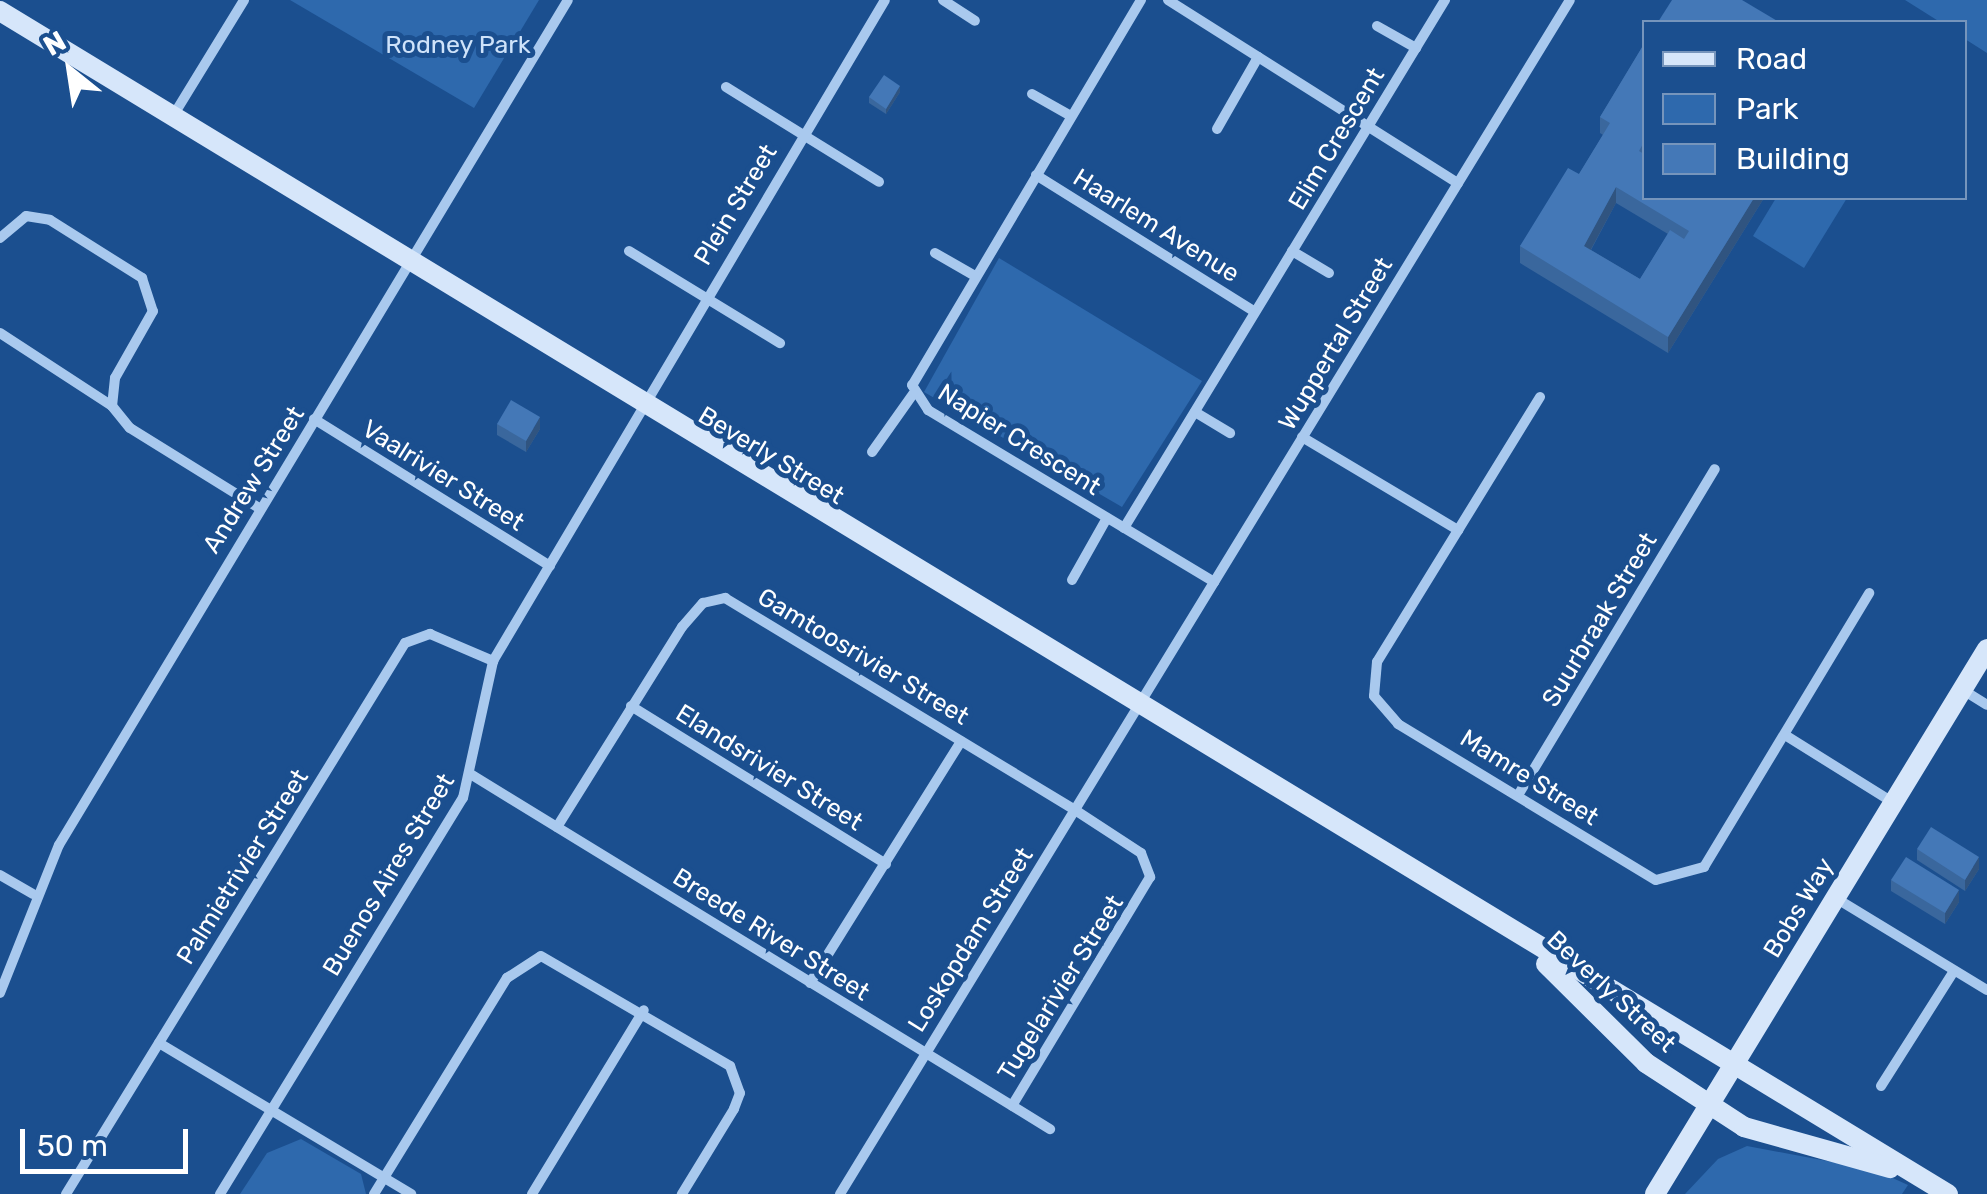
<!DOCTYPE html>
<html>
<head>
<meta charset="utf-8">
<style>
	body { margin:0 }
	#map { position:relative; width:1987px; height:1194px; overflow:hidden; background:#1b4f8f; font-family:Rubik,sans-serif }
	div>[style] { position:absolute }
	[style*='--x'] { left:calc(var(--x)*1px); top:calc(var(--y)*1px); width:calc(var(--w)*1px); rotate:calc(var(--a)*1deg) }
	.green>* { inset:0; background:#2e69ad }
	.street>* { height:10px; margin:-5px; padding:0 5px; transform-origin:5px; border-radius:5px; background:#a9c9ee }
	.secondary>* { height:20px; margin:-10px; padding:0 10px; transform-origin:10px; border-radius:10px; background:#d6e6fa }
	.wall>* { inset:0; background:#3a679d }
	.shaded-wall>* { inset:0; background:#305480 }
	.building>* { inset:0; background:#4478b7 }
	span { translate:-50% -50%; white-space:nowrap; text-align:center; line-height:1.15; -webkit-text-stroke:10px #1b4f8f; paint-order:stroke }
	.park-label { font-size:25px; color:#cfe3fa }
	.street-label { font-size:25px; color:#fff }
	.legend { position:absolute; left:1642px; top:20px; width:325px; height:180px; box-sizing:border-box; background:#1b4f8f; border:2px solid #7695bc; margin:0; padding:12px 18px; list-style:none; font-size:30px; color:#fff }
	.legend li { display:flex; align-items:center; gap:20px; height:50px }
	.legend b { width:50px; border:2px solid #7695bc }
	.north { position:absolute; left:20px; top:20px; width:100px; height:100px; -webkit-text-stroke:8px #1b4f8f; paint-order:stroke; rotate:330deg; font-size:28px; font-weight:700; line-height:40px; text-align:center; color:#fff }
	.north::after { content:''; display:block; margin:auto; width:35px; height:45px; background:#fff; clip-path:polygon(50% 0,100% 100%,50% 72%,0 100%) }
	.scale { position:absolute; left:20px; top:1129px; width:168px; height:45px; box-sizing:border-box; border:5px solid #fff; border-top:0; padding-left:12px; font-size:30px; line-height:35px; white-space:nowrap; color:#fff; -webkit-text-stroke:8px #1b4f8f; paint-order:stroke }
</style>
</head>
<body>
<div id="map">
	<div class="green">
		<i style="clip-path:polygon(290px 0,539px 0,474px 108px)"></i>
		<i style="clip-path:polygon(1905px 0,1987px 0,1987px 53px,1965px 39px,1964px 22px,1940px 22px)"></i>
		<i style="clip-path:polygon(1776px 198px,1847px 198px,1804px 268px,1753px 236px)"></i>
		<i style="clip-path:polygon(999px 258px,1202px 381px,1122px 507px,924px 392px)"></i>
		<i style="clip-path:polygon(301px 1139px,361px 1174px,366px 1194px,240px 1194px,267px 1153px)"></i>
		<i style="clip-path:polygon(1747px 1146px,1875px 1170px,1908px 1185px,1902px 1194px,1685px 1194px,1718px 1159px)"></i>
	</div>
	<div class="street">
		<i style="--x:943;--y:0;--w:38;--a:33"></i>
		<i style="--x:1141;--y:0;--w:448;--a:120.7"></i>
		<i style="--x:912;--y:385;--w:30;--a:57"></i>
		<i style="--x:928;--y:410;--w:334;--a:31"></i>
		<i style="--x:1168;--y:0;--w:343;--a:32.3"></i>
		<i style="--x:1377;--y:26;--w:45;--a:29.4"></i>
		<i style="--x:726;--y:87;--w:180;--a:31.8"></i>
		<i style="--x:1032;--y:94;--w:45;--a:29.4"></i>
		<i style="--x:173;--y:116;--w:136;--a:-58.5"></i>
		<i style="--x:1217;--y:129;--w:83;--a:-60.3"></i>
		<i style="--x:1036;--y:175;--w:258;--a:32"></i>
		<i style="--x:0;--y:238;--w:34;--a:-40"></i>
		<i style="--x:26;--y:216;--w:24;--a:9"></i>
		<i style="--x:50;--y:220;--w:109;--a:32.2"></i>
		<i style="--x:142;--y:278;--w:35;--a:72"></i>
		<i style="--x:153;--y:311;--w:77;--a:119.6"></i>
		<i style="--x:115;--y:378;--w:28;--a:96"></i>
		<i style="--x:112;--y:406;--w:28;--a:51"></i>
		<i style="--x:130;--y:428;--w:152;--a:31.8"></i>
		<i style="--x:629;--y:251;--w:177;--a:31.4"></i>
		<i style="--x:1292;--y:251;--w:43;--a:30.7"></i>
		<i style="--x:935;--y:253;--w:46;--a:29.9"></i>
		<i style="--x:0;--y:333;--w:134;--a:33.1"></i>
		<i style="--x:1540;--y:397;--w:311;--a:121.6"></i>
		<i style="--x:1377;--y:662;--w:34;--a:95"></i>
		<i style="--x:1374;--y:696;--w:37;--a:49"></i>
		<i style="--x:1398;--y:724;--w:301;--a:31.2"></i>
		<i style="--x:1656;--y:880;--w:50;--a:-15.2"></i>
		<i style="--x:1704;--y:867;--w:320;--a:-58.9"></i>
		<i style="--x:1195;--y:412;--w:41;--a:31"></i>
		<i style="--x:314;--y:419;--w:278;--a:31.9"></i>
		<i style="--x:1302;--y:437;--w:182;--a:30.8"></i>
		<i style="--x:872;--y:452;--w:71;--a:-54.7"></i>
		<i style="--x:1124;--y:528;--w:618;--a:-58.7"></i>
		<i style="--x:1072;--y:580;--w:71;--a:-60.6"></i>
		<i style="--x:1963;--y:690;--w:28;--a:32"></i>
		<i style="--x:631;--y:706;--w:300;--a:31.8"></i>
		<i style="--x:1785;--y:735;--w:128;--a:32"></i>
		<i style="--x:472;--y:775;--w:678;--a:31.49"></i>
		<i style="--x:1520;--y:792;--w:377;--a:-58.9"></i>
		<i style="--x:557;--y:827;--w:236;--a:-58"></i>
		<i style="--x:682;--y:627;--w:32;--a:-49"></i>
		<i style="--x:703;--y:603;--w:23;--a:-13"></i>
		<i style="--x:725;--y:598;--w:409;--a:31.2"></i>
		<i style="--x:1075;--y:810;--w:79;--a:33.1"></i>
		<i style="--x:1141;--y:853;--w:26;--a:69"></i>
		<i style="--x:1150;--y:877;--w:267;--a:121.1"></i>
		<i style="--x:0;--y:875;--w:38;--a:30"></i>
		<i style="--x:1834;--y:897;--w:179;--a:31.3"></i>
		<i style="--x:810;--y:983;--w:285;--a:-58"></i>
		<i style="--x:0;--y:993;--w:159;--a:-68.3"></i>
		<i style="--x:59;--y:845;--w:986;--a:-58.94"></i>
		<i style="--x:159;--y:1043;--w:294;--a:30.9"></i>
		<i style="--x:1881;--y:1086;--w:136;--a:-57.6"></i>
		<i style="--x:66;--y:1194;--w:647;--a:-58.4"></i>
		<i style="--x:405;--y:643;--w:27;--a:-20"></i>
		<i style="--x:430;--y:634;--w:69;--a:23.2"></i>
		<i style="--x:220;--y:1194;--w:465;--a:-58.5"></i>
		<i style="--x:463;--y:798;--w:140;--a:-77.6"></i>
		<i style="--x:493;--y:661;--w:768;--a:-59.33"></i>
		<i style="--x:374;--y:1194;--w:254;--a:-58.4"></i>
		<i style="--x:507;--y:978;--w:40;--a:-32.9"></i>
		<i style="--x:541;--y:956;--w:219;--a:30.2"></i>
		<i style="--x:730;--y:1066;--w:29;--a:70"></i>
		<i style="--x:740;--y:1093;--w:17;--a:111"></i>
		<i style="--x:734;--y:1109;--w:100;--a:121.5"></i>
		<i style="--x:532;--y:1194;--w:215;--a:-58.7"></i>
		<i style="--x:840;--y:1194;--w:1399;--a:-58.56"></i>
	</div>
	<div class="secondary">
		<i style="--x:0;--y:11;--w:2279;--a:31.27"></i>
		<i style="--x:1546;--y:964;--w:141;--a:44.7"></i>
		<i style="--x:1646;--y:1063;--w:117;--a:33.1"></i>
		<i style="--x:1744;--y:1127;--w:152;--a:15.7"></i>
		<i style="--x:1655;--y:1194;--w:638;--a:-58.65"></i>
	</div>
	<div class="wall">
		<i style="clip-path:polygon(evenodd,1644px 44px,1644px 198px,1764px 198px,1668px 353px,1520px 263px,1520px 246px,1579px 174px,1603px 135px,1600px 133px,1600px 117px,1644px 44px,1616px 203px,1668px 234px,1640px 279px,1591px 250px,1616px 203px)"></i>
		<i style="clip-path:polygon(900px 92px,886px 114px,869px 103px,869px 97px)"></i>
		<i style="clip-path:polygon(497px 424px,540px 429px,526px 452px,497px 435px)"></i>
		<i style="clip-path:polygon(1917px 849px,1979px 869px,1965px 891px,1917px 860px)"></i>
		<i style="clip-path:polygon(1891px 880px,1959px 902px,1945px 924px,1891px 891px)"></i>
	</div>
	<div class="shaded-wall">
		<i style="clip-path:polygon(900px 86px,900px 92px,886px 114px,886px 109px)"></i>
		<i style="clip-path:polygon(1616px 187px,1616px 203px,1584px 262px,1584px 246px)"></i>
		<i style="clip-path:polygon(1754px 198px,1764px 198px,1668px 353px,1668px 337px)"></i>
		<i style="clip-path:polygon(540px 417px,540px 429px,526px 452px,526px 441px)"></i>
		<i style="clip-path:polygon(1979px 857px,1979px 869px,1965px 891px,1965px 880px)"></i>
		<i style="clip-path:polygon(1959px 890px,1959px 902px,1945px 924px,1945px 913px)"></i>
	</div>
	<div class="building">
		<i style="clip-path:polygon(1672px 0,1742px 0,1779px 22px,1658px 22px)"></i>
		<i style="clip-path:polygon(evenodd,1644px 44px,1644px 142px,1639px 151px,1644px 154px,1644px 198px,1754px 198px,1668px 337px,1520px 246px,1568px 168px,1579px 174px,1610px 123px,1600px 117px,1644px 44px,1616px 187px,1689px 231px,1684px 239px,1670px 230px,1640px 279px,1584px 246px,1616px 187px)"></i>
		<i style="clip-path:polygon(884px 75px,900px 86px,886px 109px,869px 97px)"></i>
		<i style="clip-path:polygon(511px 400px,540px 417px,526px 441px,497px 424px)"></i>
		<i style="clip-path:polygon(1931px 827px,1979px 857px,1965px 880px,1917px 849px)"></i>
		<i style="clip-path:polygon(1906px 857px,1959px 890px,1945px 913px,1891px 880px)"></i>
	</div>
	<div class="park-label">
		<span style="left:458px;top:45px">Rodney Park</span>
	</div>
	<div class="street-label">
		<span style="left:1337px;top:139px;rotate:-59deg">Elim Crescent</span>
		<span style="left:736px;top:205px;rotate:-59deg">Plein Street</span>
		<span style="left:1156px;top:226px;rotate:32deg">Haarlem Avenue</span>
		<span style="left:1336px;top:344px;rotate:-59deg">Wuppertal Street</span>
		<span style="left:1019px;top:440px;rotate:32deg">Napier Crescent</span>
		<span style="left:771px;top:456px;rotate:31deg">Beverly Street</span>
		<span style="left:443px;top:476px;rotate:32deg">Vaalrivier Street</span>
		<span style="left:254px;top:480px;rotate:-58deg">Andrew Street</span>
		<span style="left:1600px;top:620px;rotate:-59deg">Suurbraak Street</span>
		<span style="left:863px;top:657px;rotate:31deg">Gamtoosrivier Street</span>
		<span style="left:769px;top:768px;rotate:32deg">Elandsrivier Street</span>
		<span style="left:1529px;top:778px;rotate:32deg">Mamre Street</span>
		<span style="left:243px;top:867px;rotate:-58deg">Palmietrivier Street</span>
		<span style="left:389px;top:875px;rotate:-59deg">Buenos Aires Street</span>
		<span style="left:1799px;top:908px;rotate:-59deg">Bobs Way</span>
		<span style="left:771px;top:935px;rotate:32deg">Breede River Street</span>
		<span style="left:971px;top:940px;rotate:-58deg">Loskopdam Street</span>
		<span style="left:1061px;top:988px;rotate:-58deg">Tugelarivier Street</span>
		<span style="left:1611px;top:992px;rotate:43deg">Beverly Street</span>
	</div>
	<ul class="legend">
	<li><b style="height:12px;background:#d6e6fa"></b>Road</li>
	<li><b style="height:28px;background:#2e69ad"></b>Park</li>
	<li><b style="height:28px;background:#4478b7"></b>Building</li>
	</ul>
	<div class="north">N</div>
	<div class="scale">50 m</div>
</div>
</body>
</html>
